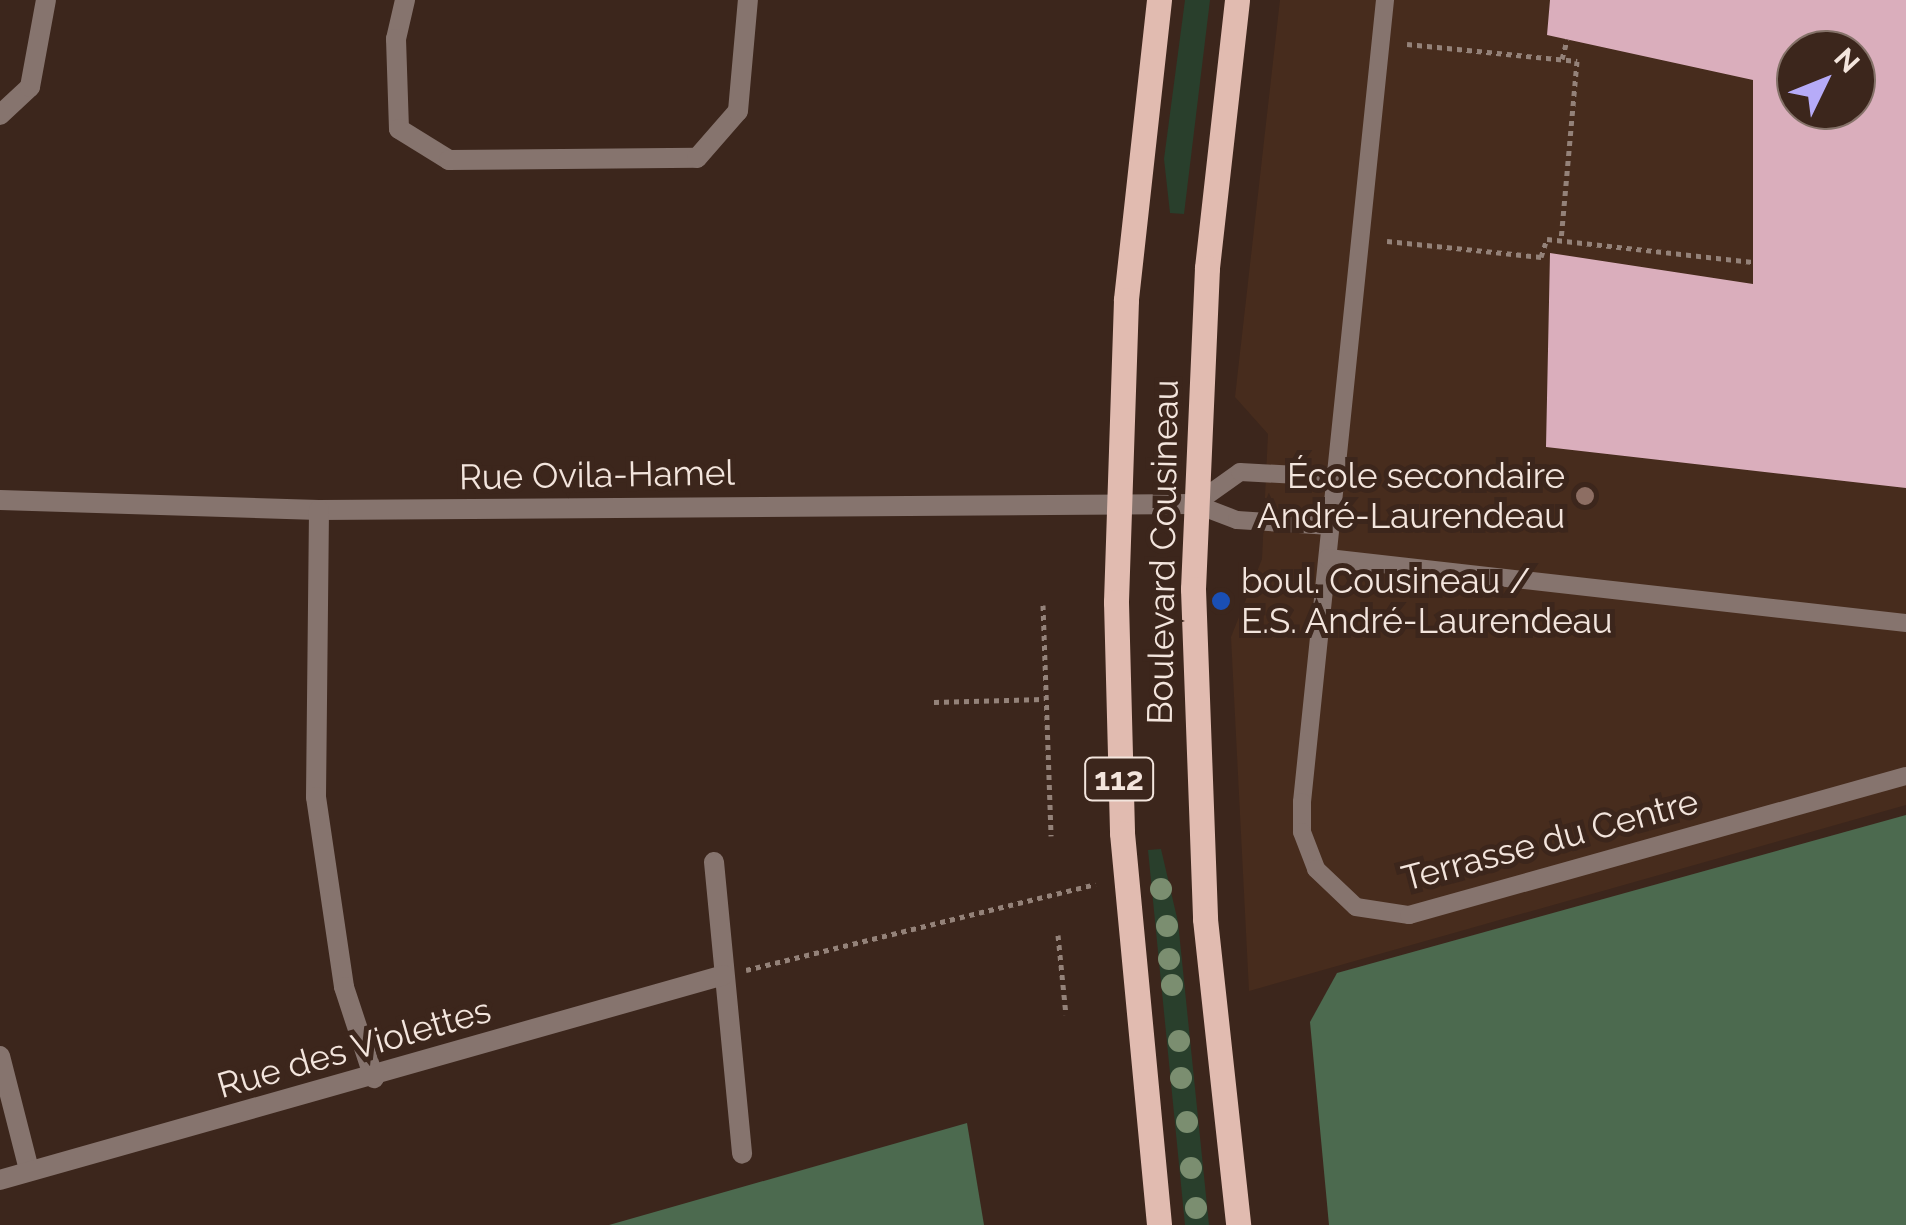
<!DOCTYPE html>
<html>
<head>
<meta charset="utf-8">
<style>
	body { margin:0 }
	#map { position:relative; width:1906px; height:1225px; overflow:hidden; background:#3c261c; font-family:Raleway,sans-serif }
	div>[style] { position:absolute }
	[style*='--x'] { left:calc(var(--x)*1px); top:calc(var(--y)*1px); width:calc(var(--w)*1px); rotate:calc(var(--a)*1deg) }
	.built>* { inset:0; background:#472c1d }
	.green>* { inset:0; background:#293f2c }
	.forest>* { inset:0; background:#4c6a4f }
	.building>* { inset:0; background:#daaebc }
	.path>* { height:5px; margin-top:-2.5px; transform-origin:0; background:repeating-linear-gradient(90deg,#948279 0 5px,transparent 0 10px) }
	.lane>* { height:18px; margin:-9px; padding:0 9px; transform-origin:9px; border-radius:9px; background:#86746e }
	.street>* { height:20px; margin:-10px; padding:0 10px; transform-origin:10px; border-radius:10px; background:#86746e }
	.primary>* { height:25px; margin:-12.5px; padding:0 12.5px; transform-origin:12.5px; border-radius:12.5px; background:#e1bbb0 }
	.trees>* { width:22px; height:22px; margin:-11px; border-radius:50%; background:#7b8e70 }
	.dots>* { width:28px; height:28px; translate:-50% -50%; box-sizing:border-box; border:5px solid #3c261c; border-radius:50% }
	span { translate:-50% -50%; white-space:nowrap; text-align:center; line-height:1.15; -webkit-text-stroke:10px #3c261c; paint-order:stroke }
	.shield-label span { padding:2px 8px; background:#3c261c; border:2px solid; border-radius:8px; -webkit-text-stroke-width:0 }
	.shield-label { font-size:32px; color:#f3e5dd; font-weight:700 }
	.street-label { font-size:35px; color:#f3e5dd }
	.poi-label { font-size:35px; color:#f3e5dd }
	.right { translate:-100% -50%; text-align:right }
	.left { translate:0 -50%; text-align:left }
	.north { position:absolute; left:1776px; top:30px; width:100px; height:100px; box-sizing:border-box; background:#3c261c; border:2px solid #857269; border-radius:50%; rotate:47deg; font-size:28px; font-weight:700; line-height:40px; text-align:center; color:#f3e5dd }
	.north::after { content:''; display:block; margin:auto; width:35px; height:45px; background:#b6abf8; clip-path:polygon(50% 0,100% 100%,50% 72%,0 100%) }
</style>
</head>
<body>
<div id="map">
	<div class="built">
		<i style="clip-path:polygon(evenodd,1280px 0,1906px 0,1906px 805px,1249px 991px,1231px 637px,1262px 559px,1268px 434px,1235px 397px,1280px 0,1796px 50px,1856px 50px,1856px 110px,1796px 110px,1796px 50px)"></i>
	</div>
	<div class="green">
		<i style="clip-path:polygon(1185px 0,1210px 0,1184px 214px,1170px 213px,1164px 159px)"></i>
		<i style="clip-path:polygon(1161px 849px,1178px 922px,1209px 1225px,1185px 1225px,1148px 850px)"></i>
	</div>
	<div class="forest">
		<i style="clip-path:polygon(1906px 815px,1906px 1225px,1329px 1225px,1310px 1022px,1337px 973px)"></i>
		<i style="clip-path:polygon(967px 1123px,984px 1225px,609px 1225px)"></i>
	</div>
	<div class="building">
		<i style="clip-path:polygon(evenodd,1550px 0,1906px 0,1906px 488px,1546px 447px,1550px 253px,1753px 284px,1753px 80px,1547px 35px,1550px 0,1796px 50px,1856px 50px,1856px 110px,1796px 110px,1796px 50px)"></i>
	</div>
	<div class="path">
		<i style="--x:1407;--y:44;--w:171;--a:5.7"></i>
		<i style="--x:1577;--y:61;--w:180;--a:95.1"></i>
		<i style="--x:1562;--y:59;--w:20;--a:-75"></i>
		<i style="--x:1387;--y:241;--w:155;--a:5.9"></i>
		<i style="--x:1541;--y:257;--w:19;--a:-72"></i>
		<i style="--x:1547;--y:239;--w:207;--a:6.4"></i>
		<i style="--x:1043;--y:605;--w:231;--a:88"></i>
		<i style="--x:934;--y:702;--w:110;--a:-1.6"></i>
		<i style="--x:1058;--y:935;--w:80;--a:84.3"></i>
		<i style="--x:746;--y:970;--w:360;--a:-13.8"></i>
	</div>
	<div class="lane">
		<i style="--x:1385;--y:0;--w:806;--a:95.91"></i>
		<i style="--x:1302;--y:802;--w:30;--a:90"></i>
		<i style="--x:1302;--y:832;--w:40;--a:69"></i>
		<i style="--x:1316;--y:869;--w:55;--a:43.5"></i>
		<i style="--x:1356;--y:907;--w:54;--a:8.6"></i>
		<i style="--x:1409;--y:915;--w:516;--a:-15.63"></i>
		<i style="--x:1195;--y:504;--w:55;--a:-35.4"></i>
		<i style="--x:1240;--y:472;--w:96;--a:3"></i>
		<i style="--x:1195;--y:504;--w:45;--a:20.9"></i>
		<i style="--x:1237;--y:520;--w:94;--a:3.7"></i>
		<i style="--x:1328;--y:558;--w:582;--a:6.42"></i>
	</div>
	<div class="street">
		<i style="--x:405;--y:0;--w:40;--a:103"></i>
		<i style="--x:396;--y:39;--w:90;--a:88.1"></i>
		<i style="--x:399;--y:129;--w:59;--a:31.8"></i>
		<i style="--x:449;--y:160;--w:248;--a:-0.5"></i>
		<i style="--x:697;--y:158;--w:62;--a:-48.9"></i>
		<i style="--x:738;--y:111;--w:111;--a:-84.9"></i>
		<i style="--x:0;--y:115;--w:41;--a:-43"></i>
		<i style="--x:30;--y:87;--w:88;--a:-79.6"></i>
		<i style="--x:0;--y:500;--w:319;--a:1.8"></i>
		<i style="--x:319;--y:510;--w:876;--a:-0.39"></i>
		<i style="--x:319;--y:510;--w:287;--a:90.6"></i>
		<i style="--x:316;--y:797;--w:192;--a:81.6"></i>
		<i style="--x:344;--y:987;--w:96;--a:71.8"></i>
		<i style="--x:714;--y:862;--w:293;--a:84.5"></i>
		<i style="--x:0;--y:1056;--w:118;--a:75.7"></i>
		<i style="--x:0;--y:1180;--w:752;--a:-15.81"></i>
	</div>
	<div class="primary">
		<i style="--x:1159;--y:0;--w:302;--a:96.3"></i>
		<i style="--x:1126;--y:300;--w:302;--a:91.9"></i>
		<i style="--x:1116;--y:602;--w:231;--a:88.5"></i>
		<i style="--x:1122;--y:833;--w:394;--a:84.6"></i>
		<i style="--x:1237;--y:0;--w:270;--a:96.4"></i>
		<i style="--x:1207;--y:268;--w:321;--a:92.5"></i>
		<i style="--x:1193;--y:589;--w:330;--a:87.9"></i>
		<i style="--x:1205;--y:919;--w:308;--a:83.8"></i>
	</div>
	<div class="trees">
		<i style="left:1161px;top:889px"></i>
		<i style="left:1167px;top:926px"></i>
		<i style="left:1169px;top:959px"></i>
		<i style="left:1172px;top:985px"></i>
		<i style="left:1179px;top:1041px"></i>
		<i style="left:1181px;top:1078px"></i>
		<i style="left:1187px;top:1122px"></i>
		<i style="left:1191px;top:1168px"></i>
		<i style="left:1196px;top:1208px"></i>
	</div>
	<div class="dots">
		<i style="left:1585px;top:496px;background:#8d6e63"></i>
		<i style="left:1221px;top:601px;background:#1a4fb4"></i>
	</div>
	<div class="shield-label">
		<span style="left:1119px;top:779px">112</span>
	</div>
	<div class="street-label">
		<span style="left:597px;top:475px;rotate:-1deg">Rue Ovila-Hamel</span>
		<span style="left:1163px;top:552px;rotate:-89deg">Boulevard Cousineau</span>
		<span style="left:1550px;top:840px;rotate:-15deg">Terrasse du Centre</span>
		<span style="left:354px;top:1048px;rotate:-16deg">Rue des Violettes</span>
	</div>
	<div class="poi-label">
		<span class="right" style="left:1565px;top:496px">École secondaire<br>André-Laurendeau</span>
		<span class="left" style="left:1241px;top:601px">boul. Cousineau /<br>E.S. André-Laurendeau</span>
	</div>
	<div class="north">N</div>
</div>
</body>
</html>
